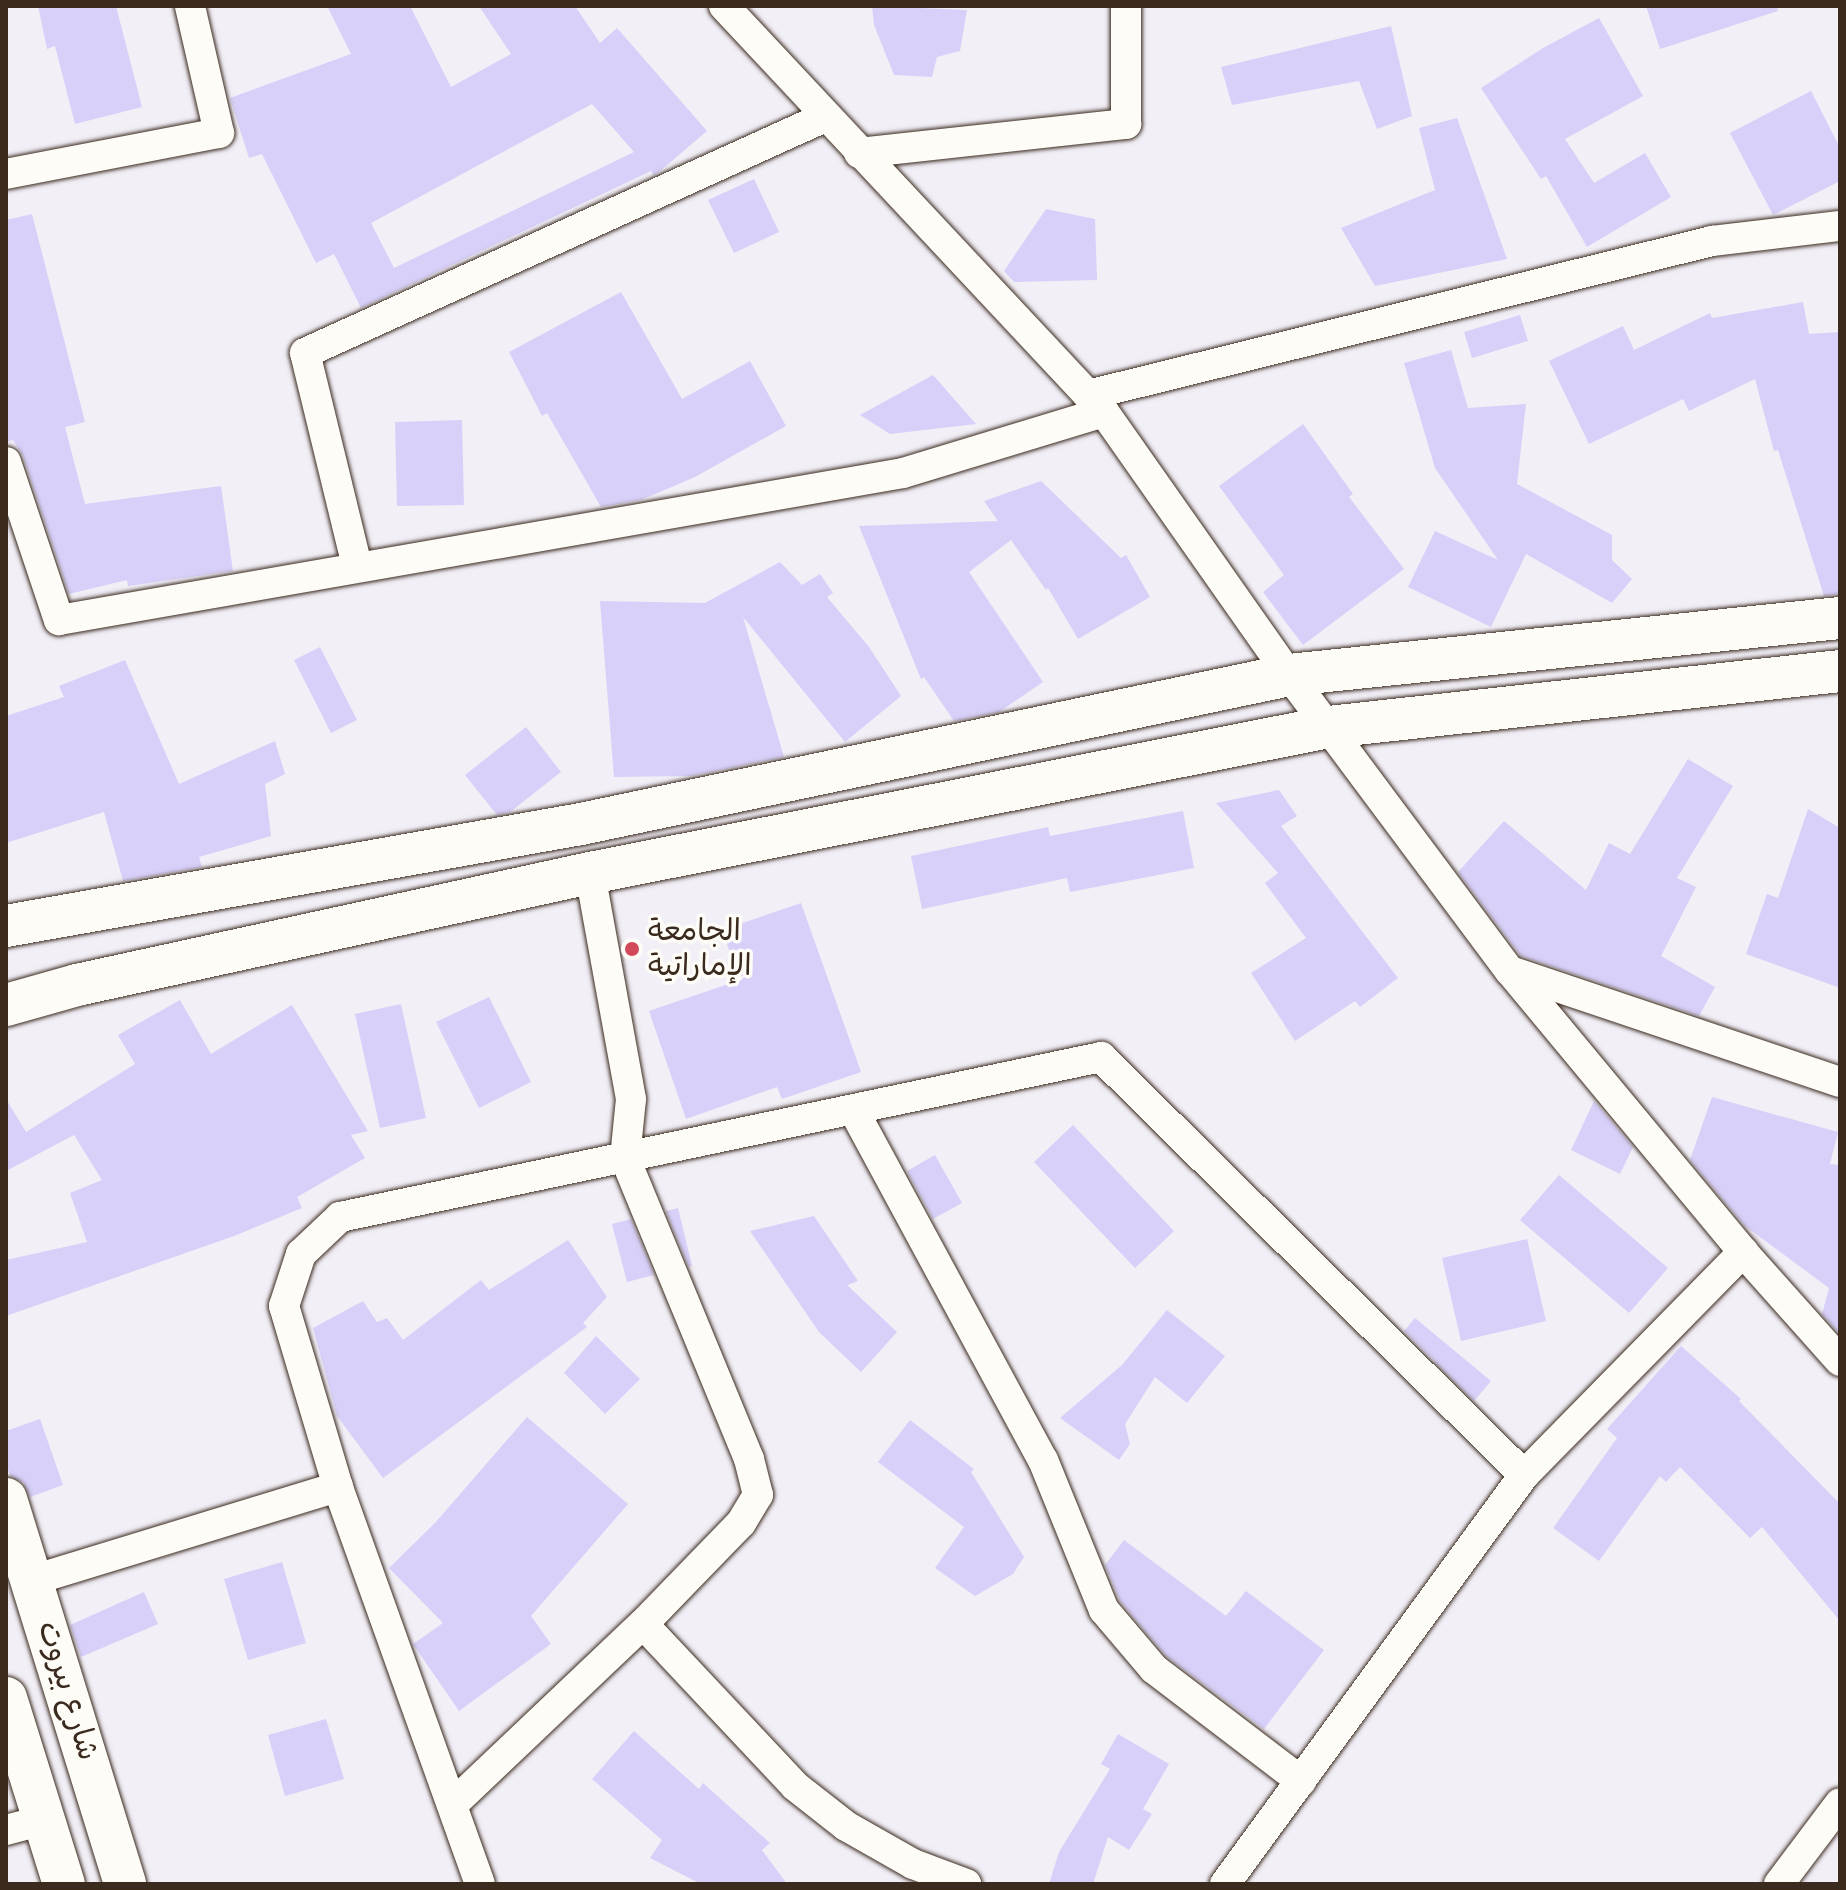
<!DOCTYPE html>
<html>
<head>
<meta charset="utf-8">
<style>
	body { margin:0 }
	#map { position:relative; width:1846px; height:1890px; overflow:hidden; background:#f2eff7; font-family:Mynerve,"Playpen Sans Arabic",sans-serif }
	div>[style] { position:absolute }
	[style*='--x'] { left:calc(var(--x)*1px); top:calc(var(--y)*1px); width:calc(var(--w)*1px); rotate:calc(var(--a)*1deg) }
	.building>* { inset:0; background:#d8d0f8 }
	.roads { filter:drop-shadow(0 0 2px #3b2a1e) drop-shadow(0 0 2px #3b2a1e) }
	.street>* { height:30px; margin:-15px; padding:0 15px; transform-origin:15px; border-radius:15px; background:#fdfcf7 }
	.secondary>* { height:42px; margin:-21px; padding:0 21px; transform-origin:21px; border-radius:21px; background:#fdfcf7 }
	.dots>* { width:22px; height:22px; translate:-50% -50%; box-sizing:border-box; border:4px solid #fdfcf7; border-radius:50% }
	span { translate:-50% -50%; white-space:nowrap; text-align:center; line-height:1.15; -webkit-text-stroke:7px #fdfcf7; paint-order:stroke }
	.poi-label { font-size:30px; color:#3b2a1e }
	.left { translate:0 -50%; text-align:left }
	.street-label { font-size:30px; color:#3b2a1e }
	.frame { position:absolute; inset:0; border:8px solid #3b2a1e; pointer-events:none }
</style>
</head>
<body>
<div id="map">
	<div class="building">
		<i style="clip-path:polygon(38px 6px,116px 6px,142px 107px,75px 124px,55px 46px,47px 49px)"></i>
		<i style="clip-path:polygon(evenodd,327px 6px,410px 6px,451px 87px,511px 54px,479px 6px,575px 6px,600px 43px,617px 28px,707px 131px,659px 172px,654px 175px,651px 171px,361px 308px,334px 254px,316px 263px,262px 154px,249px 158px,230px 98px,351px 54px,327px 6px,592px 104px,634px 152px,394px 268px,371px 223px,592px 104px)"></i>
		<i style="clip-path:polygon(872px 6px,967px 10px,960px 51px,937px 57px,932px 77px,894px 75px,874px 25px)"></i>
		<i style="clip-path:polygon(1646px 6px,1777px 6px,1778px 11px,1660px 49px)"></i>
		<i style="clip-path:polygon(1599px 18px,1643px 96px,1565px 139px,1594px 183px,1645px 153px,1671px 197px,1587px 247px,1546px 176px,1541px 179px,1481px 88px,1543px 48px)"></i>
		<i style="clip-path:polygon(1391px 26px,1412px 116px,1377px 129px,1359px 81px,1232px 105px,1221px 67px)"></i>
		<i style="clip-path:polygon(1811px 91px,1840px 148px,1840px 181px,1773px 215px,1730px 133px)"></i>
		<i style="clip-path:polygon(1457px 118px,1507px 259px,1375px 286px,1341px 228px,1435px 190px,1419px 128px)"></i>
		<i style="clip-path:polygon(754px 179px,779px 232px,734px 253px,708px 200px)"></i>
		<i style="clip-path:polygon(1046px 209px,1095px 219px,1097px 280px,1014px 282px,1004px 271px)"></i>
		<i style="clip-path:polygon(32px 214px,85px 422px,65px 427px,85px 504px,221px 486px,233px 571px,128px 586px,127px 580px,69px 594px,23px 456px,13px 440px,6px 442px,6px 220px)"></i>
		<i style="clip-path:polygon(621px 292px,682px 399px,750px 361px,786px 426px,695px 477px,641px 500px,601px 507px,547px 413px,542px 416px,509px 352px)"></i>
		<i style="clip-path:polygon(1803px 302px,1809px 334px,1840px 332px,1840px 594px,1824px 596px,1778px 450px,1774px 451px,1755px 379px,1689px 411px,1683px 399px,1589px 444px,1549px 361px,1623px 326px,1634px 350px,1710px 313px,1712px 318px)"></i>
		<i style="clip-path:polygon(1520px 315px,1528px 341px,1472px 358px,1464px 332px)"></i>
		<i style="clip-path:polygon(1451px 350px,1468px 408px,1526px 404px,1517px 484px,1612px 535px,1612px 560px,1632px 579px,1612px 603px,1526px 554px,1491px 627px,1408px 587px,1435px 531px,1498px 560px,1435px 468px,1404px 363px)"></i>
		<i style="clip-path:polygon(933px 375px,976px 424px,890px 434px,860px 415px)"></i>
		<i style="clip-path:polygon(462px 420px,464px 505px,397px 506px,395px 422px)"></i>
		<i style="clip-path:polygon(1303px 424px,1353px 494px,1349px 497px,1404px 569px,1303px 645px,1263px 592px,1284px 575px,1219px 486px)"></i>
		<i style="clip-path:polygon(1041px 481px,1121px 558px,1126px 555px,1150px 597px,1078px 639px,1048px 588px,1046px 590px,1011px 540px,969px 572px,1043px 682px,999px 712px,954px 721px,924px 677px,921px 679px,859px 526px,998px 521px,984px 501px)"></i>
		<i style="clip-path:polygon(780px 562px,802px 585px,820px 574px,833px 593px,827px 597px,869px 647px,901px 696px,845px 742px,743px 617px,784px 757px,691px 776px,614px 777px,600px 601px,705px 603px)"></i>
		<i style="clip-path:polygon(320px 647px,357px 720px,331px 733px,294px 660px)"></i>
		<i style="clip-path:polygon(125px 660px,179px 784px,275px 741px,285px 774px,265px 784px,271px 836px,199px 857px,202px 867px,123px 881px,104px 812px,6px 843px,6px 716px,64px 697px,59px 686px)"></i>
		<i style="clip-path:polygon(526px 727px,561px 772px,510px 812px,497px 815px,465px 775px)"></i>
		<i style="clip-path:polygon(1688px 759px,1733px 786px,1677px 878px,1696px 887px,1661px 956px,1715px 987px,1699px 1016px,1521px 956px,1458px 872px,1504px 821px,1586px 890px,1609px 843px,1630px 854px)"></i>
		<i style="clip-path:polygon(1279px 790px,1297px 816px,1281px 826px,1398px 978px,1360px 1007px,1355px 1001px,1295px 1041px,1251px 973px,1306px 938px,1265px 883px,1278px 873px,1216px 803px)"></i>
		<i style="clip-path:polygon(1808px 809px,1840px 828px,1840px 988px,1746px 954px,1767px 894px,1778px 898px)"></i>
		<i style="clip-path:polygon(1183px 811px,1194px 868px,1070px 892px,1067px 878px,922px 909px,911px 856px,1048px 827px,1050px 836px)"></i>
		<i style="clip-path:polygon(801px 903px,861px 1072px,782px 1099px,777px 1087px,686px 1119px,649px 1011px,740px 980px,722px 930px)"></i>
		<i style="clip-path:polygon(489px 997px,531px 1082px,479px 1108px,436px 1022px)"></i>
		<i style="clip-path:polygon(180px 1000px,211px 1054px,292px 1005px,368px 1131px,351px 1135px,365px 1158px,297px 1197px,302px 1208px,234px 1236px,6px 1316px,6px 1260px,87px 1242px,70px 1193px,102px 1180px,74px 1135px,6px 1171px,6px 1099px,26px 1132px,135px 1064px,118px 1035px)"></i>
		<i style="clip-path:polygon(401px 1004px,426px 1118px,380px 1128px,355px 1014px)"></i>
		<i style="clip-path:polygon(1712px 1097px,1838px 1132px,1830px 1164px,1840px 1165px,1840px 1334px,1822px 1314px,1829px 1288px,1745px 1226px,1690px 1160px)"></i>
		<i style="clip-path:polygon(1594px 1101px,1633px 1147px,1620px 1174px,1571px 1150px)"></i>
		<i style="clip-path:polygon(1073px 1125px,1174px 1231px,1135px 1268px,1034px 1162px)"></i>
		<i style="clip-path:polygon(935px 1155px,962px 1203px,933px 1219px,907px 1171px)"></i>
		<i style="clip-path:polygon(1559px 1175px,1668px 1268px,1629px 1313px,1520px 1220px)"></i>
		<i style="clip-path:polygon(678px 1208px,692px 1266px,689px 1267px,666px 1211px)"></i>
		<i style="clip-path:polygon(814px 1216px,858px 1281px,847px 1285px,897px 1332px,861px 1372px,819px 1332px,750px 1231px)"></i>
		<i style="clip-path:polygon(631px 1219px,654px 1275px,627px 1282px,612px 1224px)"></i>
		<i style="clip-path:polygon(1527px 1239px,1546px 1321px,1461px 1341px,1442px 1258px)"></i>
		<i style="clip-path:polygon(568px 1240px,607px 1297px,583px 1323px,587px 1327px,383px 1478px,337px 1416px,313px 1328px,363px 1301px,377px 1322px,387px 1318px,403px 1340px,481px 1280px,489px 1290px)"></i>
		<i style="clip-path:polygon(1167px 1310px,1225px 1356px,1187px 1403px,1155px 1377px,1125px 1424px,1130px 1444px,1119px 1460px,1060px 1418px,1122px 1365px)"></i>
		<i style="clip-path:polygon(1415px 1318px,1491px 1381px,1474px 1401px,1404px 1331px)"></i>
		<i style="clip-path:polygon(596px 1336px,640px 1379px,605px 1414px,564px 1373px)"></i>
		<i style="clip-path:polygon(1681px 1346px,1741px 1399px,1739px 1401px,1840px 1504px,1840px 1621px,1762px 1527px,1750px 1538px,1680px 1467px,1666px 1482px,1660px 1476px,1599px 1561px,1553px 1528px,1617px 1438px,1607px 1429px)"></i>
		<i style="clip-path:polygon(527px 1417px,628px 1504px,531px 1616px,551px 1644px,459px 1711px,413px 1644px,443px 1623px,389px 1568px,435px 1523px)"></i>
		<i style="clip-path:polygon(40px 1419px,63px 1485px,30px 1497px,23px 1482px,10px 1476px,6px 1463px,6px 1431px)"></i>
		<i style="clip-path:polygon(910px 1420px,974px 1469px,971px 1472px,1024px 1557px,1013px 1574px,975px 1596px,935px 1568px,964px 1527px,878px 1462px)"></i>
		<i style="clip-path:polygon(1124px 1540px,1226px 1616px,1246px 1591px,1324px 1650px,1264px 1729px,1166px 1656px,1120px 1601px,1105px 1565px)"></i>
		<i style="clip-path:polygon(282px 1562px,306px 1643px,248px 1660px,224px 1579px)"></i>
		<i style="clip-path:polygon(144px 1592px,158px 1624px,81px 1657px,70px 1625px)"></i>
		<i style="clip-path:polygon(326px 1719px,344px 1779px,285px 1796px,268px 1735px)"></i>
		<i style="clip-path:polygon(634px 1731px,699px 1789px,703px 1783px,770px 1843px,762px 1850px,787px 1884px,701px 1884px,650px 1858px,662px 1840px,592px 1779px)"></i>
		<i style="clip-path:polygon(1118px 1734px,1169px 1764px,1143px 1809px,1152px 1814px,1129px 1850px,1108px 1837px,1093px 1884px,1049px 1884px,1059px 1852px,1110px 1769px,1101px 1764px)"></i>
	</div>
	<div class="roads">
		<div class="street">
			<i style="--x:724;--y:6;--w:556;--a:46.89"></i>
			<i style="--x:1104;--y:412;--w:322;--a:54.9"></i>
			<i style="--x:1289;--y:675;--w:369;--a:53.3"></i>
			<i style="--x:1510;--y:971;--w:365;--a:50.3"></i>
			<i style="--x:1743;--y:1252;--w:146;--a:48.3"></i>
			<i style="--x:859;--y:153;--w:269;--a:-6.2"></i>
			<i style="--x:1126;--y:124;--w:118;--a:-90"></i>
			<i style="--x:6;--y:174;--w:217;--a:-10.9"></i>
			<i style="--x:219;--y:133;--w:130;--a:-102.9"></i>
			<i style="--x:1088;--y:395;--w:643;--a:-13.86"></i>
			<i style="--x:1712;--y:241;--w:129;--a:-6.7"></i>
			<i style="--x:6;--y:462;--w:167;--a:71.5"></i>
			<i style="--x:59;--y:620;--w:857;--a:-9.88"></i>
			<i style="--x:903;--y:473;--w:210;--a:-16.9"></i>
			<i style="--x:357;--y:566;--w:219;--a:-103.7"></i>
			<i style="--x:305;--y:353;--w:571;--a:-24.41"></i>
			<i style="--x:1510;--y:971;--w:348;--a:18.6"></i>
			<i style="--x:854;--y:1111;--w:397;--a:61.6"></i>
			<i style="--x:1043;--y:1460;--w:162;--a:67.9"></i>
			<i style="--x:1104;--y:1610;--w:77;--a:49.7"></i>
			<i style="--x:1154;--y:1669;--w:185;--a:37.3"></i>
			<i style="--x:33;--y:1580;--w:319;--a:-17"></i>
			<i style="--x:643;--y:1624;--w:222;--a:46.8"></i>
			<i style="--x:795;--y:1786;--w:65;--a:38.1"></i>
			<i style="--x:846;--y:1826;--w:77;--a:29.6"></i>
			<i style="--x:913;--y:1864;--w:57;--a:20.7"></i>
			<i style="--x:452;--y:1805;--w:263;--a:-43.5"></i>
			<i style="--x:643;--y:1624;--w:141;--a:-45.9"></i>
			<i style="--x:741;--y:1523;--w:33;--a:-59"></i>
			<i style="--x:758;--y:1495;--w:37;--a:-104"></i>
			<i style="--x:749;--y:1459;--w:326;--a:-112.4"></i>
			<i style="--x:625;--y:1158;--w:59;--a:-84.2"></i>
			<i style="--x:631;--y:1099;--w:230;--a:-100.3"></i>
			<i style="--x:6;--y:1830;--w:38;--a:-15"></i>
			<i style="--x:480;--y:1884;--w:422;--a:-109.7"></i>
			<i style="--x:338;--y:1487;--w:189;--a:-106.6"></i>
			<i style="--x:284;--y:1306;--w:55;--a:-71.9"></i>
			<i style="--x:301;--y:1254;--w:54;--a:-43.5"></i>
			<i style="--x:340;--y:1217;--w:778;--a:-11.87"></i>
			<i style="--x:1101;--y:1057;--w:595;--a:44.66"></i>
			<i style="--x:1225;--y:1884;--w:507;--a:-53.83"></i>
			<i style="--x:1524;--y:1475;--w:313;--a:-45.5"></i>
			<i style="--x:1779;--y:1884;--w:101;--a:-53"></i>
		</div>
		<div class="secondary">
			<i style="--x:6;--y:926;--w:584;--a:-10.06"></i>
			<i style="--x:581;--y:824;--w:724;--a:-11.88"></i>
			<i style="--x:1289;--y:675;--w:554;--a:-5.91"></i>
			<i style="--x:6;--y:1005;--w:74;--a:-15.7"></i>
			<i style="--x:77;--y:985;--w:525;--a:-12.32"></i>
			<i style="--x:590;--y:873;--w:753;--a:-11.18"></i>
			<i style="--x:1329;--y:727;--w:514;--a:-6.25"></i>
			<i style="--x:6;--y:1499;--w:403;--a:72.8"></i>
			<i style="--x:6;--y:1698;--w:195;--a:72.7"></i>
		</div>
	</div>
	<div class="dots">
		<i style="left:632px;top:949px;background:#d1495b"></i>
	</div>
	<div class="poi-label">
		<span class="left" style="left:648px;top:949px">الجامعة<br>الإماراتية</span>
	</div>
	<div class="street-label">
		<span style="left:67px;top:1691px;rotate:73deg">شارع بيروت</span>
	</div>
	<div class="frame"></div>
</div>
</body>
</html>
